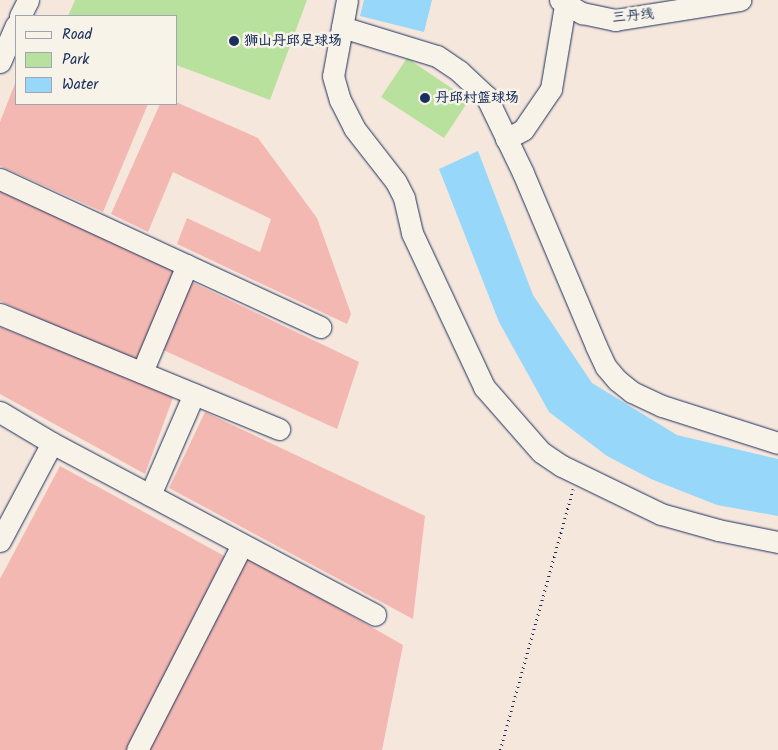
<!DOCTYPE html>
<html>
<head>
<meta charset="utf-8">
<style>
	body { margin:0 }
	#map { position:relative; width:778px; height:750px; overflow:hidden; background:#f6e7dd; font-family:Kalam,"LXGW WenKai TC",sans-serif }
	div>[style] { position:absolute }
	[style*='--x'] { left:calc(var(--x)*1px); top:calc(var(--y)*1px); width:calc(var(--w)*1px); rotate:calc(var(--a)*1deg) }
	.green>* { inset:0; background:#b8e19d }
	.water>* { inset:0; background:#97d7f9 }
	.building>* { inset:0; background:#f3b8b1 }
	.path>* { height:2.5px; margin-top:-1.25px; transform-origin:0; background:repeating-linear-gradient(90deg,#1b2f5e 0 1px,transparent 0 5px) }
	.roads { filter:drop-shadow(0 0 1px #1b2f5e) drop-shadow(0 0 1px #1b2f5e) }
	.minor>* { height:21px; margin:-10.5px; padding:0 10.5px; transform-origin:10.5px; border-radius:10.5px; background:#f7f3e8 }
	.dots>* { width:14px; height:14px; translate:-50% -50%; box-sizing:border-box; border:2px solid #f7f3e8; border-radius:50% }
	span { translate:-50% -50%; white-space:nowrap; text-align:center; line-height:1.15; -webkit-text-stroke:5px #f7f3e8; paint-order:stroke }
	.street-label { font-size:14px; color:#1b2f5e }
	.poi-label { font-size:14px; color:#1b2f5e; font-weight:700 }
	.left { translate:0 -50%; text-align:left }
	.legend { position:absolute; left:15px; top:15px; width:162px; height:90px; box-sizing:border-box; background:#f7f3e8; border:1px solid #9fa5b1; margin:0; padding:6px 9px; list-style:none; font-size:15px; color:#1b2f5e }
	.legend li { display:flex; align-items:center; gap:10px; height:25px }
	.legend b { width:25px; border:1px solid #9fa5b1 }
</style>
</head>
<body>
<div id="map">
	<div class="green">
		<i style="clip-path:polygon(75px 0,307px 0,270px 100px,176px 65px,176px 16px,68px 16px)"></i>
		<i style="clip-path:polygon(407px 58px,469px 100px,444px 138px,381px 97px)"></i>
	</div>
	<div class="water">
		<i style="clip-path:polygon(364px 0,432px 0,424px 32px,360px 16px)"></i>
		<i style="clip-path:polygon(478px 151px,533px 295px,592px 383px,677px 435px,778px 459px,778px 516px,717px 505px,651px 479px,607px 456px,549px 412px,499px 322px,439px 169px)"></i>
	</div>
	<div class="building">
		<i style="clip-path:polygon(16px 81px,16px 104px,148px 104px,103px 212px,0 166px,0 122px)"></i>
		<i style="clip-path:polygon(176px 102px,258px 138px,317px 218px,351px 314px,347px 324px,177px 244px,187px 218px,260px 252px,271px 219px,173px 172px,148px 232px,111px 214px,160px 104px)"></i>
		<i style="clip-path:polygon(0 190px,178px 270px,136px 363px,0 301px)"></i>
		<i style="clip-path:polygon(192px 282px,359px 362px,337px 429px,161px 349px)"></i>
		<i style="clip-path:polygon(0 327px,174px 395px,145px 474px,0 394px)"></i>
		<i style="clip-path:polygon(205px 412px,425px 516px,413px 619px,169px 488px)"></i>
		<i style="clip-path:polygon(60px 466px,228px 558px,130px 750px,0 750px,0 579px)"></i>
		<i style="clip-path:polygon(247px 556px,403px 645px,382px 750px,147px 750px)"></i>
	</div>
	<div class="path">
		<i style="--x:500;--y:750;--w:271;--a:-74.4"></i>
	</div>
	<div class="roads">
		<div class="minor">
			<i style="--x:347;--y:0;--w:77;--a:100.4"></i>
			<i style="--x:333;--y:76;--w:25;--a:74"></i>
			<i style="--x:340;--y:100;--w:31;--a:63"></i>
			<i style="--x:354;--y:128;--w:68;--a:52.1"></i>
			<i style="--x:396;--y:182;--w:18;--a:63"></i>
			<i style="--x:404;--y:198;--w:36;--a:77"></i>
			<i style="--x:412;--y:233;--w:170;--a:64.9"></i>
			<i style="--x:484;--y:387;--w:86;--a:48.8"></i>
			<i style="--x:541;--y:452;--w:25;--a:34"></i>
			<i style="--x:562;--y:466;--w:110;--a:25.9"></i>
			<i style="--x:661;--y:514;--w:59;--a:15.7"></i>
			<i style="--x:718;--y:530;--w:61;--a:11.3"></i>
			<i style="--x:560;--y:0;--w:26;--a:31"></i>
			<i style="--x:582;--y:13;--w:34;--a:12"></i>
			<i style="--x:615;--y:20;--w:127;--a:-9.1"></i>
			<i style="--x:20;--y:16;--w:18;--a:-63"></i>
			<i style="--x:342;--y:27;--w:99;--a:17"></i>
			<i style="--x:437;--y:56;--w:27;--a:34"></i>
			<i style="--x:459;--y:71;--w:37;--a:43"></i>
			<i style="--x:486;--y:96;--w:85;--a:64.3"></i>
			<i style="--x:523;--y:173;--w:188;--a:67.1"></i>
			<i style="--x:596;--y:346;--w:23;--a:65"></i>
			<i style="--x:606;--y:367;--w:17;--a:50"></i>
			<i style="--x:617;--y:380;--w:19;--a:39"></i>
			<i style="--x:632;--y:392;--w:33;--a:25"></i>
			<i style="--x:662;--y:406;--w:122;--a:17.7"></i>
			<i style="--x:0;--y:62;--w:40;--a:-66.6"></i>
			<i style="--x:506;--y:139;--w:19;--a:-28"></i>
			<i style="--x:523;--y:130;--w:50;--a:-55.7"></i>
			<i style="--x:551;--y:89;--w:85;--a:-80.5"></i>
			<i style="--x:0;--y:179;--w:353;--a:24.8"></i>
			<i style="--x:0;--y:314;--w:302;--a:22.4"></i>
			<i style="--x:142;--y:372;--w:116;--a:-67.2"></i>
			<i style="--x:0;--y:412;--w:61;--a:30.8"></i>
			<i style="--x:52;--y:443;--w:111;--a:118"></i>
			<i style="--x:52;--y:443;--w:366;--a:28"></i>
			<i style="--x:150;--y:495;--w:110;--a:-66.5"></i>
			<i style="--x:137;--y:750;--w:230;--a:-62.9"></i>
		</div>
	</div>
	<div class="dots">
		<i style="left:234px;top:41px;background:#1b2f5e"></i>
		<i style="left:425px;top:98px;background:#1b2f5e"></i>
	</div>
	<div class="street-label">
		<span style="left:633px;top:16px;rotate:-5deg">三丹线</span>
	</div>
	<div class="poi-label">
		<span class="left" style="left:244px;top:41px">狮山丹邱足球场</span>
		<span class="left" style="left:435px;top:98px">丹邱村篮球场</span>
	</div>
	<ul class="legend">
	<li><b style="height:6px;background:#f7f3e8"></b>Road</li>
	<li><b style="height:14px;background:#b8e19d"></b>Park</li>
	<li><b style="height:14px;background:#97d7f9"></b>Water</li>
	</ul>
</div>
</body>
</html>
